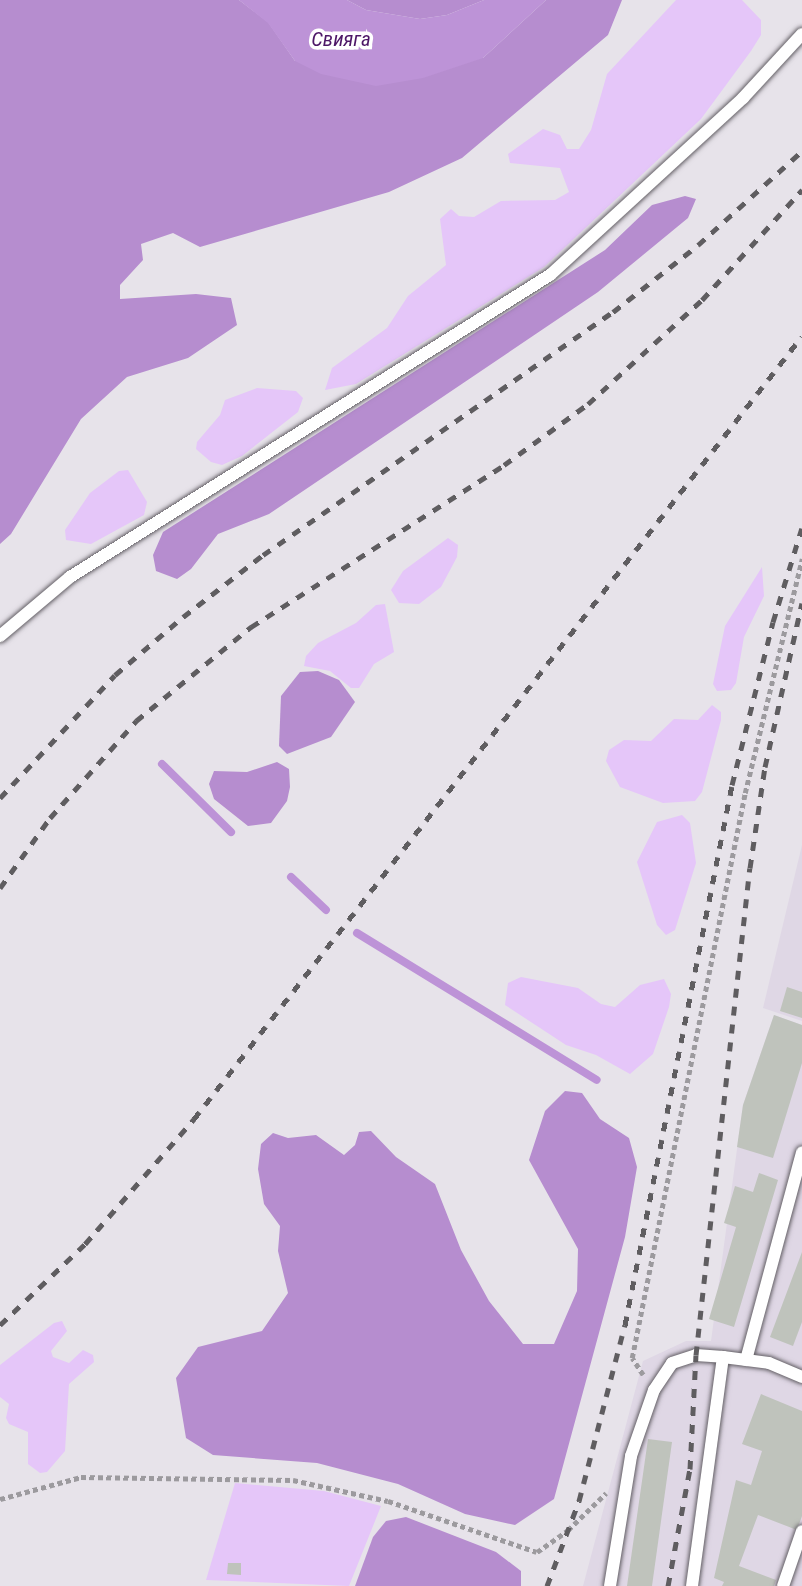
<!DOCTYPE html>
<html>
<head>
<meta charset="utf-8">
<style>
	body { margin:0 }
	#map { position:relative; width:802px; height:1586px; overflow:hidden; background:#e7e3ea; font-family:"Roboto Condensed",sans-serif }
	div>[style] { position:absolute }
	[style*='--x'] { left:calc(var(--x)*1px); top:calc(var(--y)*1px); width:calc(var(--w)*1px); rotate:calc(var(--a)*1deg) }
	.built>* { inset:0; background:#dfd7e5 }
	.green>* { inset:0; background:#e5c6f9 }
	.forest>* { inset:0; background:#b68dcf }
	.water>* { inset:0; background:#bd93d7 }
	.stream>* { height:8px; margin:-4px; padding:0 4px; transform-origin:4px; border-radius:4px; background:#bd93d7 }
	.building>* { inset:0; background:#bfc3bc }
	.path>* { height:4.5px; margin-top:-2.25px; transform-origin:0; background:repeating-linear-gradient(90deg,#9c9a9e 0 5px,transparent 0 8.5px) }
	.roads { filter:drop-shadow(0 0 2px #635f65) drop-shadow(0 0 2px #635f65) }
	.service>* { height:12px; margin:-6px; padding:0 6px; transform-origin:6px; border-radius:6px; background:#fff }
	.rail>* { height:5px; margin-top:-2.5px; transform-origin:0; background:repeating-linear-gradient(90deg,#5f5d60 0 9px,transparent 0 18px) }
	span { translate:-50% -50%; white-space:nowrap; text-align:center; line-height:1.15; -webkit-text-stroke:7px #fff; paint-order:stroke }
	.water-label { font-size:21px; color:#4d1767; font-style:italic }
</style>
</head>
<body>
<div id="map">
	<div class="built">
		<i style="clip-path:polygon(802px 845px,802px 1021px,763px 1008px)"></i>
		<i style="clip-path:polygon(774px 1015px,802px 1025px,802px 1586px,583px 1586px,643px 1361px,686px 1341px,711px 1341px,743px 1105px)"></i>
	</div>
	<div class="green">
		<i style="clip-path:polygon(676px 0,742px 0,761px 20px,761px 35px,751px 51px,701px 119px,544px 267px,356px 384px,325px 390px,332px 368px,387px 328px,408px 296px,446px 265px,440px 219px,451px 209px,459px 216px,474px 217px,501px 201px,555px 200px,569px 192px,560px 168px,510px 163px,508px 154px,543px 129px,560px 135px,567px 149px,579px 149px,591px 130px,607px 74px)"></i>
		<i style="clip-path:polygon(257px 388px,296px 391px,303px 398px,298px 412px,242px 456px,222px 465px,211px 462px,196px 449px,197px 442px,220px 415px,225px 400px)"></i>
		<i style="clip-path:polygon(128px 470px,147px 502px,144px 515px,91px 544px,66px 540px,65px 530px,90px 493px,119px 471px)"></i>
		<i style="clip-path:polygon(448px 538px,458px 545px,457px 557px,441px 587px,419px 604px,399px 603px,391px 590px,403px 571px)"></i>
		<i style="clip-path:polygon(762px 567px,764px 596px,744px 637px,736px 683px,731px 690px,717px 691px,713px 684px,725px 626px)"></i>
		<i style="clip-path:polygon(385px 604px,394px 652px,374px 664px,359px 688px,351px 688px,330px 671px,304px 666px,306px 656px,318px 643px,356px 623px,376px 605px)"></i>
		<i style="clip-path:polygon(712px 705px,721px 712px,721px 720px,702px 792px,695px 801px,663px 803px,620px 787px,606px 761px,609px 750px,624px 740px,651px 741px,674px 719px,698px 720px)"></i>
		<i style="clip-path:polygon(682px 815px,690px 823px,696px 863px,675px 930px,666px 935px,657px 925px,637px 862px,657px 822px)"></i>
		<i style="clip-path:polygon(521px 977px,578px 988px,601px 1004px,615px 1007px,640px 985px,664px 979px,671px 994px,669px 1007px,653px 1054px,630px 1074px,596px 1055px,566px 1045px,505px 1005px,508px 983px)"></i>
		<i style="clip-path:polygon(62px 1321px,67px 1331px,51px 1351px,53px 1357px,69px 1363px,83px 1350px,93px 1355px,94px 1362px,69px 1384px,65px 1451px,47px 1472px,40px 1473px,28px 1464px,28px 1432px,9px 1424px,6px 1418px,9px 1404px,0 1397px,0 1365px,54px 1323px)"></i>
		<i style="clip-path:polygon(235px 1483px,324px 1491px,381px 1506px,349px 1586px,206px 1580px)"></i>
	</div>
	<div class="forest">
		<i style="clip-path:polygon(0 0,239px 0,268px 22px,295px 61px,483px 58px,546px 0,622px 0,608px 35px,462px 158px,389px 192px,200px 247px,173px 233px,141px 244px,143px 260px,120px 285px,120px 299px,196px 294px,231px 298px,237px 325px,188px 358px,127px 377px,81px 419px,11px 534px,0 544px)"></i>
		<i style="clip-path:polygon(347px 0,484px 0,447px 15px,420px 19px,366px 10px)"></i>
		<i style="clip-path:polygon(685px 196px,696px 199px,688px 218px,598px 292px,269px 514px,218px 534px,191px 569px,177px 579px,156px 571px,153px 555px,163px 532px,605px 250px,652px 205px)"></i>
		<i style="clip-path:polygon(318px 671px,339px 680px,355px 702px,331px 737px,287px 754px,279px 746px,281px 696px,300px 672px)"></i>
		<i style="clip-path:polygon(277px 762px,289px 769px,290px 787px,287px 801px,271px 823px,248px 826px,214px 799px,209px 784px,214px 771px,247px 772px)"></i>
		<i style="clip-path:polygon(565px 1091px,582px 1093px,600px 1119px,629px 1138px,637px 1167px,625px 1237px,554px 1499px,515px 1525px,465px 1514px,398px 1484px,317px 1463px,213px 1455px,186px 1438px,176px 1378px,198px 1347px,262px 1331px,288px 1293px,278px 1251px,280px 1226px,264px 1204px,258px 1169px,261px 1144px,273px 1133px,288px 1138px,316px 1135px,344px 1155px,355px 1145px,359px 1132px,371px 1131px,396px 1157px,435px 1184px,461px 1250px,489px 1301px,523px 1344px,554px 1344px,577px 1291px,578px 1249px,529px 1160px,545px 1111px)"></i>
		<i style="clip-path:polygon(406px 1517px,496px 1552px,521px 1571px,521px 1586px,355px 1586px,373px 1537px,386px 1521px)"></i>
	</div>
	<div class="water">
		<i style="clip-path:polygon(239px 0,347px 0,366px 10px,420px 19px,447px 15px,484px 0,546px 0,483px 58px,423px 78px,376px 86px,321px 74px,295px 61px,268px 23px)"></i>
	</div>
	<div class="stream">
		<i style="--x:162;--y:764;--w:97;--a:44.6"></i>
		<i style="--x:291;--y:877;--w:48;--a:43.3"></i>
		<i style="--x:357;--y:933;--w:281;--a:31.5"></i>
	</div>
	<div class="building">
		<i style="clip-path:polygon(787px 987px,802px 992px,802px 1018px,780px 1011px)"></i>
		<i style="clip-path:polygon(774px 1015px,802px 1025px,802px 1063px,773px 1158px,737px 1147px,743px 1105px)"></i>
		<i style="clip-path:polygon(759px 1173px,778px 1180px,734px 1327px,709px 1319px,736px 1227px,724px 1223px,735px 1186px,753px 1192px)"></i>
		<i style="clip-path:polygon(802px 1252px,802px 1322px,793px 1346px,770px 1337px)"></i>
		<i style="clip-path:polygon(761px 1394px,802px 1411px,802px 1516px,797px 1530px,758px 1515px,739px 1566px,776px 1580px,774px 1586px,722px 1586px,724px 1582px,714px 1578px,736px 1480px,751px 1485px,762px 1451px,742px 1444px)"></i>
		<i style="clip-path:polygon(648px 1439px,672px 1442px,652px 1586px,627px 1586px)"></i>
		<i style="clip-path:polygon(228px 1563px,241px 1563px,241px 1575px,227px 1574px)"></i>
	</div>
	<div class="path">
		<i style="--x:643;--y:1375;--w:20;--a:-123"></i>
		<i style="--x:632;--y:1358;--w:576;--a:-78.69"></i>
		<i style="--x:745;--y:793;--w:241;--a:-76.3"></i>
		<i style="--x:0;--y:1499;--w:84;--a:-15.2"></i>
		<i style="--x:81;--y:1477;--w:212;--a:0.8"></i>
		<i style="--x:293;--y:1480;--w:97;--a:12.5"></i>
		<i style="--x:388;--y:1501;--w:157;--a:18.9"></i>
		<i style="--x:537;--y:1552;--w:38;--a:-35"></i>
		<i style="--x:568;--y:1530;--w:53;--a:-44.2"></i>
	</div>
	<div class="roads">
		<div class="service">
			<i style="--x:0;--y:636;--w:92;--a:-40.1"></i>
			<i style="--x:70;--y:577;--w:567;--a:-32.18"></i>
			<i style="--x:550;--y:275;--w:262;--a:-42.5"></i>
			<i style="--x:743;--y:98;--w:87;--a:-47.3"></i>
			<i style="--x:746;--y:1360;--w:215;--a:-74.9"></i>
			<i style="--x:610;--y:1586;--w:132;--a:-80.8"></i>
			<i style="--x:631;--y:1456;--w:70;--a:-70.8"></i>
			<i style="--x:654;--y:1390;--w:32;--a:-56"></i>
			<i style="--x:672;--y:1363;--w:25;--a:-18"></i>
			<i style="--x:696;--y:1355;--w:27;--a:4"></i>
			<i style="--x:723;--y:1357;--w:46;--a:7.4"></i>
			<i style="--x:769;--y:1363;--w:36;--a:23"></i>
			<i style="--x:692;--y:1586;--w:231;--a:-82.3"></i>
			<i style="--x:783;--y:1586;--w:58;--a:-70.9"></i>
		</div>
	</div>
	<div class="rail">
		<i style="--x:0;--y:798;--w:168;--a:-46.9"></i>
		<i style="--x:115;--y:675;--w:89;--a:-40.5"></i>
		<i style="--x:183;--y:617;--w:101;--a:-37.8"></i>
		<i style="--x:263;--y:555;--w:426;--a:-34.8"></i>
		<i style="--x:613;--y:312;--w:108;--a:-38.2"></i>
		<i style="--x:698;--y:245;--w:140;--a:-42.1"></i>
		<i style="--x:0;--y:888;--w:86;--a:-54.5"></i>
		<i style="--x:50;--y:818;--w:130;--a:-48.4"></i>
		<i style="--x:136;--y:721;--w:149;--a:-39.3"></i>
		<i style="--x:251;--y:627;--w:300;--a:-32.6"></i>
		<i style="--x:504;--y:465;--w:104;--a:-36"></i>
		<i style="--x:588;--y:404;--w:154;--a:-42.4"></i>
		<i style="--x:702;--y:300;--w:149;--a:-47.7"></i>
		<i style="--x:0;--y:1325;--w:117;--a:-43.6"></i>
		<i style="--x:85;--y:1244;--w:166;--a:-48.9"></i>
		<i style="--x:194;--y:1119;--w:991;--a:-52.17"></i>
		<i style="--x:547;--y:1586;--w:91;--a:-69.4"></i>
		<i style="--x:579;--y:1501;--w:182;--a:-75.4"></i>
		<i style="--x:625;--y:1325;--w:550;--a:-78.79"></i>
		<i style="--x:732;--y:785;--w:168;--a:-75.9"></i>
		<i style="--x:773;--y:622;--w:98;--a:-72.9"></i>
		<i style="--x:668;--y:1586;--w:119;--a:-79.4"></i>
		<i style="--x:690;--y:1469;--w:114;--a:-87"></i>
		<i style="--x:696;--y:1355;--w:490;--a:-83.7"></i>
		<i style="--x:750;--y:868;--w:102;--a:-81.6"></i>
		<i style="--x:765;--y:767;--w:168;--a:-77.3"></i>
	</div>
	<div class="water-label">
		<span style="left:341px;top:39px">Свияга</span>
	</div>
</div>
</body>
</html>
